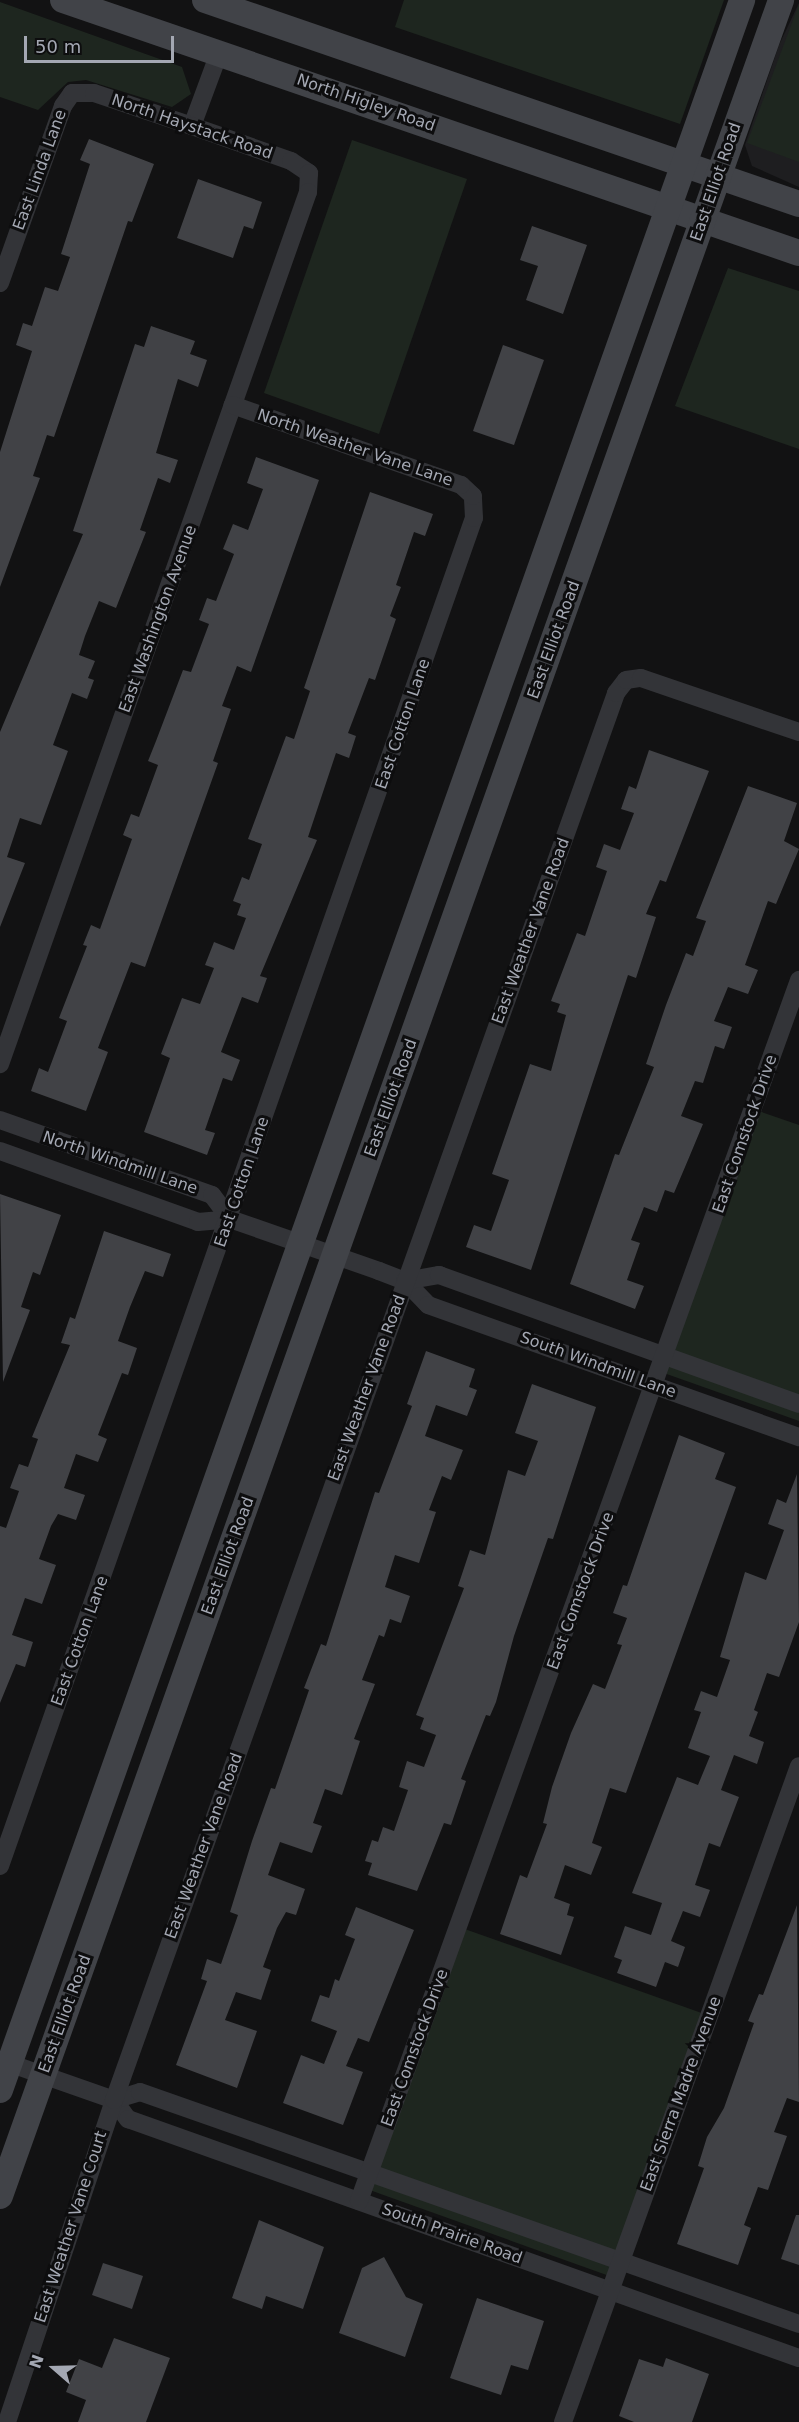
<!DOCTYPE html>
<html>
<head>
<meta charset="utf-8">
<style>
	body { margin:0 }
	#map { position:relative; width:799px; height:2422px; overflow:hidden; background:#121213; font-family:"DejaVu Sans",sans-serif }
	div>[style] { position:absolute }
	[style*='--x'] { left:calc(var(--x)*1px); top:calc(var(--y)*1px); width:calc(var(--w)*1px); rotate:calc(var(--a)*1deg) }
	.built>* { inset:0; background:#1e1e20 }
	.green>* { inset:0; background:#1e261f }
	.building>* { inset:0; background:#414246 }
	.street>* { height:18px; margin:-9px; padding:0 9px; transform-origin:9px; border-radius:9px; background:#333438 }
	.secondary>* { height:26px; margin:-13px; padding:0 13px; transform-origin:13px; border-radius:13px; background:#414348 }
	span { translate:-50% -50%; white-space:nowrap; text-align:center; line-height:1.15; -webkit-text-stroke:6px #0d0d0e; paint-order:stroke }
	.street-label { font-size:16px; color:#a4a8b3 }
	.north { position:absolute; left:24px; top:2338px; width:60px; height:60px; -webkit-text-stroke:4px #0d0d0e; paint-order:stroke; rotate:290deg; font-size:16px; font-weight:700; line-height:24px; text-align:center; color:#a4a8b3 }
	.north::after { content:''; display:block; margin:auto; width:21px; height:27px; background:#a4a8b3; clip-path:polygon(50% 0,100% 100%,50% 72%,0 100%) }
	.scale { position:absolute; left:24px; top:36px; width:150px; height:27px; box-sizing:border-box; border:3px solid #a4a8b3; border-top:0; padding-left:8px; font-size:18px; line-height:21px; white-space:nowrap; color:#a4a8b3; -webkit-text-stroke:4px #0d0d0e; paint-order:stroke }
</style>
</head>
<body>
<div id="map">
	<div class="built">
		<i style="clip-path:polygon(799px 3px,799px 187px,752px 166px,745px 145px,779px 45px)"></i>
	</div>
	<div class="green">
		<i style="clip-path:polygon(404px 0,724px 0,680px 124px,395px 27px)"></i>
		<i style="clip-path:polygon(0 2px,182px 67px,191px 94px,172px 107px,86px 80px,68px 82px,38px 110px,0 97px)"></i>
		<i style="clip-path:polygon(799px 4px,799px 162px,747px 143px)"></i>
		<i style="clip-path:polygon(352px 140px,467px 179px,379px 434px,264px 393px)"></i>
		<i style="clip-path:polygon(728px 268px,799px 291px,799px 449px,675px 406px)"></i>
		<i style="clip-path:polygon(753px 1109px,799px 1125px,799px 1421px,661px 1372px)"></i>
		<i style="clip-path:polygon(459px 1927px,710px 2016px,615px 2278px,364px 2188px)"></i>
	</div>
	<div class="building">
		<i style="clip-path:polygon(89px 139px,154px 164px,132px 222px,128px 221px,54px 437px,47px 435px,33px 476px,40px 478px,0 587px,0 452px,32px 351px,16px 345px,23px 323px,32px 326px,45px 287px,58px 291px,70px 257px,61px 254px,90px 164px,80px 160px)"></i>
		<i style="clip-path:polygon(198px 179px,262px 202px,253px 229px,244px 226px,233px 258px,177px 238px)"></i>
		<i style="clip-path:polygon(532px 226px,587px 245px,563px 314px,526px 300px,538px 266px,520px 260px)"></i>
		<i style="clip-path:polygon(151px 326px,195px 341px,190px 354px,207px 360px,198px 387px,178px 379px,156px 453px,178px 460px,170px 483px,158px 478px,140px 530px,146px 532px,116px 608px,99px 601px,85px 636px,79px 655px,95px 661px,88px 678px,94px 680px,87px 699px,72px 693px,53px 745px,68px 751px,41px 825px,20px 818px,7px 857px,25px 863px,0 927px,0 732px,83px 534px,73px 531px,135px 344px,144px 347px)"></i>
		<i style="clip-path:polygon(503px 345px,544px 360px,514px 445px,473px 431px)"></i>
		<i style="clip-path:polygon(256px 457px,319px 480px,251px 672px,237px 666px,222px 706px,231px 709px,213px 761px,218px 763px,145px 967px,131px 962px,98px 1048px,108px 1052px,86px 1111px,31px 1091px,39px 1068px,48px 1072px,67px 1021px,59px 1018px,87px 946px,83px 945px,91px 925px,100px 929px,132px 839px,123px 835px,131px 814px,139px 817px,158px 765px,148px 761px,156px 741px,183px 670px,191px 672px,209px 624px,199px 620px,207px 598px,216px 601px,234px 554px,223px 549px,233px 524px,248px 530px,263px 489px,247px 483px)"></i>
		<i style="clip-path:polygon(370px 492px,433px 514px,425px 536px,414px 532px,396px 585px,401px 587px,390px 616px,396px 619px,375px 680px,369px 678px,348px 733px,356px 736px,349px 758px,336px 753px,308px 837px,317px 840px,260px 976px,267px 978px,258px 1003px,242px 997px,221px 1052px,240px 1060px,232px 1081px,223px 1078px,205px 1130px,215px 1133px,207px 1155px,144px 1132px,170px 1058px,161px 1054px,182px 998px,200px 1004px,214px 968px,205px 965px,214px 942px,234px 950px,246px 918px,237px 915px,241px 904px,233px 901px,242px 877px,249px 880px,262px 844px,248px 839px,286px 736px,294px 739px,310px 691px,304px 688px)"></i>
		<i style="clip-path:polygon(649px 750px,709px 771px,666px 882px,660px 880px,646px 914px,656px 917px,636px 978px,628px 975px,531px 1270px,466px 1247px,474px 1225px,491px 1231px,509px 1180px,492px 1174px,530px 1064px,551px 1071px,566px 1015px,557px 1012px,560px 1004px,551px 1001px,577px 933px,585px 936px,607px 871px,596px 867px,604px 844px,620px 850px,634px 813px,621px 809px,629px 786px,636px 789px)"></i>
		<i style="clip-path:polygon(748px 786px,797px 803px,784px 841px,799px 849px,776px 904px,768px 901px,745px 965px,758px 970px,748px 994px,728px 987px,714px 1021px,732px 1027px,724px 1049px,715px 1046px,703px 1083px,695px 1081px,681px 1116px,703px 1124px,688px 1160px,674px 1193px,665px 1190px,657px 1212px,644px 1207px,631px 1240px,640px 1243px,627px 1280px,644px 1286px,635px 1309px,570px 1284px,615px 1154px,619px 1155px,654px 1067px,646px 1064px,666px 1005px,686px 953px,693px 956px,706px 921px,696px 918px)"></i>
		<i style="clip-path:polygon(0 1194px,61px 1215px,40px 1275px,33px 1272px,21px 1307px,30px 1310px,3px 1382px)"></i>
		<i style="clip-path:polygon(104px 1231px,171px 1254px,163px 1277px,145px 1271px,130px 1307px,118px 1341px,137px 1348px,128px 1375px,122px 1373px,98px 1435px,107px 1439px,98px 1462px,76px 1454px,64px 1488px,85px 1495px,76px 1520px,58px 1514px,51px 1526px,39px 1559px,56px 1565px,42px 1604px,25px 1598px,12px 1635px,33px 1642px,25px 1667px,16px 1664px,0 1703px,0 1526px,6px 1528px,19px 1491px,10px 1488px,19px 1464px,28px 1467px,38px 1439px,32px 1437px,70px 1345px,61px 1343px,70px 1317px,75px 1319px)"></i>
		<i style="clip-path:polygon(426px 1351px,475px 1369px,469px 1387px,477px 1390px,467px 1416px,436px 1405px,425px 1436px,463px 1450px,451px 1480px,442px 1476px,429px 1510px,436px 1512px,419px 1563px,395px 1555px,385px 1587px,410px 1596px,401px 1623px,390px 1619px,384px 1637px,379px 1635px,362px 1680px,375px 1684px,354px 1739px,360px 1741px,342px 1795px,325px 1789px,313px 1823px,322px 1826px,312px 1853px,280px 1842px,268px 1875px,305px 1889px,296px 1915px,286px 1912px,277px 1928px,263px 1967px,271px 1970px,261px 2000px,236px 1992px,225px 2020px,257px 2031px,237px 2088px,176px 2065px,207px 1981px,201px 1979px,207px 1959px,221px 1964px,238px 1915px,230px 1912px,252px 1841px,271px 1788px,275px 1789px,309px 1690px,304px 1688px,321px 1644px,326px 1646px,375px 1492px,379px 1493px,412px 1406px,407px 1404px)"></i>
		<i style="clip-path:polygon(532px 1384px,596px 1407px,553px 1539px,548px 1538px,514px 1636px,496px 1702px,490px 1716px,486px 1715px,461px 1779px,466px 1781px,451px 1825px,444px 1823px,417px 1891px,368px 1875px,372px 1863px,365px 1861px,372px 1840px,378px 1842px,383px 1827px,394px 1831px,408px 1790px,399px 1787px,407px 1761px,424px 1767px,436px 1735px,420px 1729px,424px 1718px,416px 1715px,464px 1588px,458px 1586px,470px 1550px,485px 1555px,508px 1470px,525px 1476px,538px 1441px,515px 1433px)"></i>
		<i style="clip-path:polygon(679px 1435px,725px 1453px,715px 1479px,736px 1487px,626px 1793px,610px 1788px,592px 1843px,602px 1847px,591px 1875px,565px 1865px,554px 1898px,570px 1904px,567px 1915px,574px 1917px,561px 1955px,500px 1934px,520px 1875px,527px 1878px,547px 1824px,543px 1823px,552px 1787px,571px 1733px,593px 1684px,605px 1689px,622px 1645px,617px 1644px,627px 1618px,613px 1613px,623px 1585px,627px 1586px)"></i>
		<i style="clip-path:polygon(797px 1474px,799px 1622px,779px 1677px,767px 1673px,754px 1710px,758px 1712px,749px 1736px,764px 1742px,757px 1764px,734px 1755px,721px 1790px,739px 1797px,720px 1847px,709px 1843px,695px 1885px,710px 1890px,700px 1917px,683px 1911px,671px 1941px,685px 1947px,678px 1967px,665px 1962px,656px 1987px,617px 1973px,622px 1960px,614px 1957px,625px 1926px,651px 1935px,662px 1903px,632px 1893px,677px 1777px,698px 1785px,710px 1756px,688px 1748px,701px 1712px,694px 1710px,701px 1691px,717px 1697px,730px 1660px,720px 1657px,745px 1572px,766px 1580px,784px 1530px,768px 1524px,777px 1499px,786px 1503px)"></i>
		<i style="clip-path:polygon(797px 1905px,799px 2102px,787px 2098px,774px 2132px,787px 2136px,768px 2190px,758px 2187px,744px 2225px,751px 2228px,738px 2265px,677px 2244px,704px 2168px,698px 2166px,707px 2137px,724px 2108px,754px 2023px,748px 2021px,759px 1994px,763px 1995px)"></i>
		<i style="clip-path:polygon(356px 1907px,414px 1930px,369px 2042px,358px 2038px,346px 2066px,363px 2072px,343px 2125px,283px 2103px,301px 2055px,324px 2064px,337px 2031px,311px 2021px,320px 1995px,329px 1998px,335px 1979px,339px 1981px,355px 1939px,345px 1935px)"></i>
		<i style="clip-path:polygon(796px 2215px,799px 2215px,799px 2265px,781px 2259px)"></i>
		<i style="clip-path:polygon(259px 2220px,324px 2247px,303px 2309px,266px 2296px,262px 2309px,232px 2298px)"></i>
		<i style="clip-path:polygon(384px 2257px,406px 2297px,423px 2304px,405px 2357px,339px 2333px,362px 2268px)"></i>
		<i style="clip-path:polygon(103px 2263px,143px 2276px,132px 2309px,92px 2295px)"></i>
		<i style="clip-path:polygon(477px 2298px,544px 2321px,528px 2370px,511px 2365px,501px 2395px,450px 2378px)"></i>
		<i style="clip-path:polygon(114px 2338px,170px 2358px,146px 2422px,78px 2422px,86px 2400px,66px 2392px,79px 2359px,102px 2368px)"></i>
		<i style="clip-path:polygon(666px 2358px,709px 2374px,692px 2422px,634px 2422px,619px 2416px,639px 2359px,663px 2367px)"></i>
	</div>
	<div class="street">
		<i style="--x:192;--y:126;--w:78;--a:-69.7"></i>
		<i style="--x:0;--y:283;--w:188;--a:-70.4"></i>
		<i style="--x:63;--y:106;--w:16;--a:-55"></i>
		<i style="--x:72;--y:93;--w:22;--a:0"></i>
		<i style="--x:94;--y:93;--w:103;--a:18.6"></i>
		<i style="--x:192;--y:126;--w:105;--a:19.5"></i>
		<i style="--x:291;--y:161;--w:22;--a:34"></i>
		<i style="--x:309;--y:173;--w:19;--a:93"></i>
		<i style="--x:308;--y:192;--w:925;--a:109.45"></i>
		<i style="--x:0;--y:1120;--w:225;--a:19.5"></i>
		<i style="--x:212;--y:1195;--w:30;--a:53"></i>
		<i style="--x:0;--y:1151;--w:210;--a:19.7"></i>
		<i style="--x:198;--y:1222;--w:32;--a:-5"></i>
		<i style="--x:230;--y:1219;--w:158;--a:19.2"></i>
		<i style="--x:379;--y:1271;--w:28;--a:21"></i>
		<i style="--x:405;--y:1281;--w:33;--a:46"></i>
		<i style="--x:428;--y:1305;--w:394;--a:19.6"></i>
		<i style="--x:405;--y:1281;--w:35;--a:-10"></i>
		<i style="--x:439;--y:1275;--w:382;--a:19.7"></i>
		<i style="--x:0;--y:1866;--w:1429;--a:-70.63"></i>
		<i style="--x:474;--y:518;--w:22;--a:-93"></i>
		<i style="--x:473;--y:496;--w:16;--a:-137"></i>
		<i style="--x:461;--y:485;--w:242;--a:-160.7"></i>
		<i style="--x:0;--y:2060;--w:121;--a:19.3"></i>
		<i style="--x:114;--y:2100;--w:24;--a:54"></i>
		<i style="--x:128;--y:2119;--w:712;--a:19.61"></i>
		<i style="--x:114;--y:2100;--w:27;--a:-17"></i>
		<i style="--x:140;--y:2092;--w:699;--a:19.39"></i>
		<i style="--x:359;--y:2201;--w:1298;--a:-70.18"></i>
		<i style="--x:7;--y:2422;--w:339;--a:-71.6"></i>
		<i style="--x:114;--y:2100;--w:1494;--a:-70.36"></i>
		<i style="--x:616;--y:693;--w:16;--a:-52"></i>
		<i style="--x:626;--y:680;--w:15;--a:-8"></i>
		<i style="--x:641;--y:678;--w:167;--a:18.9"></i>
		<i style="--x:563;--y:2422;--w:697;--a:-70.21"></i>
	</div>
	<div class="secondary">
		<i style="--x:63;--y:0;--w:778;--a:18.97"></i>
		<i style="--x:205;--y:0;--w:628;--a:18.95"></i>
		<i style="--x:0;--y:2090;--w:2218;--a:-70.45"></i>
		<i style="--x:0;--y:2196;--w:2331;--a:-70.42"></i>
	</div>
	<div class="street-label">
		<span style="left:366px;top:103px;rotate:19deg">North Higley Road</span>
		<span style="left:192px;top:127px;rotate:19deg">North Haystack Road</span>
		<span style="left:40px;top:170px;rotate:-70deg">East Linda Lane</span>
		<span style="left:716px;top:182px;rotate:-71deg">East Elliot Road</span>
		<span style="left:355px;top:448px;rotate:19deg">North Weather Vane Lane</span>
		<span style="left:158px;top:619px;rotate:-70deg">East Washington Avenue</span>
		<span style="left:554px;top:640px;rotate:-70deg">East Elliot Road</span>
		<span style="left:403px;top:724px;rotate:-71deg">East Cotton Lane</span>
		<span style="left:531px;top:931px;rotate:-70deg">East Weather Vane Road</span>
		<span style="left:391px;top:1098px;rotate:-70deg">East Elliot Road</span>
		<span style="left:745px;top:1134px;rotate:-71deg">East Comstock Drive</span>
		<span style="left:120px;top:1163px;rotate:19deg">North Windmill Lane</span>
		<span style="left:242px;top:1182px;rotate:-71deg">East Cotton Lane</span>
		<span style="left:598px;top:1365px;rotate:20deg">South Windmill Lane</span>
		<span style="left:367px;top:1388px;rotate:-70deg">East Weather Vane Road</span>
		<span style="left:228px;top:1556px;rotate:-70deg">East Elliot Road</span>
		<span style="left:581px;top:1591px;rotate:-70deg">East Comstock Drive</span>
		<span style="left:80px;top:1641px;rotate:-70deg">East Cotton Lane</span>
		<span style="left:204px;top:1846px;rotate:-70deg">East Weather Vane Road</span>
		<span style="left:65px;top:2014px;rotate:-70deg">East Elliot Road</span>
		<span style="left:415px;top:2048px;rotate:-70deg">East Comstock Drive</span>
		<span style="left:681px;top:2094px;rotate:-70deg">East Sierra Madre Avenue</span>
		<span style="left:71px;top:2227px;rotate:-72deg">East Weather Vane Court</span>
		<span style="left:452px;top:2234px;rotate:20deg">South Prairie Road</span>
	</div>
	<div class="north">N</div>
	<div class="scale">50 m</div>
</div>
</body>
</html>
